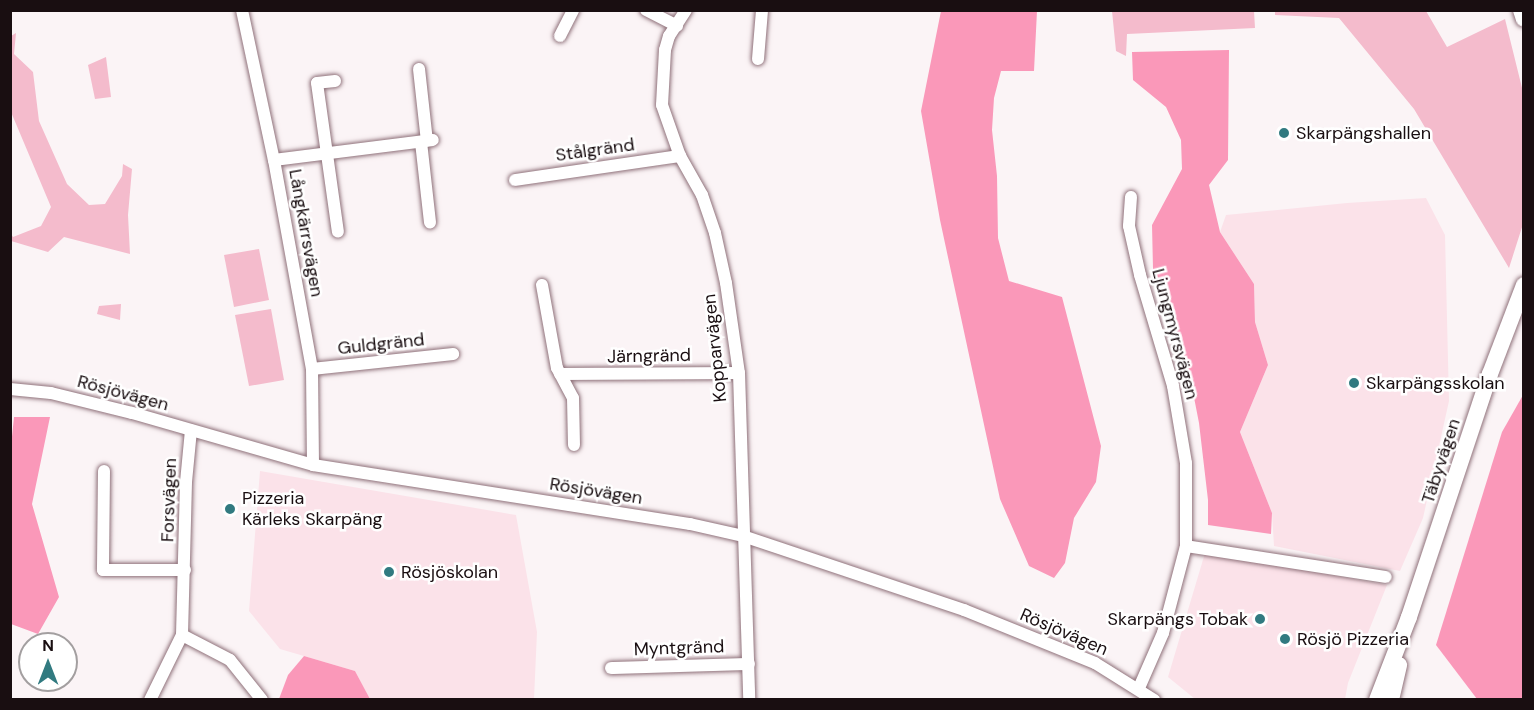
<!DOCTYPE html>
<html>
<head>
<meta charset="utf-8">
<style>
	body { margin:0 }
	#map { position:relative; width:1534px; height:710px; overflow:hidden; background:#fbf4f6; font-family:"DM Sans",sans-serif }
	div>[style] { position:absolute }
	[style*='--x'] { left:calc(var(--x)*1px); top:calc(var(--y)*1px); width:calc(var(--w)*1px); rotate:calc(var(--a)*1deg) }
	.built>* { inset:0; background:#fbe2e9 }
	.green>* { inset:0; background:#f4bbcc }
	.forest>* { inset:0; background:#fa98b9 }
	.roads { filter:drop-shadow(0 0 2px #8f717a) drop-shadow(0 0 2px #8f717a) }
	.minor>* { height:12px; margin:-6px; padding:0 6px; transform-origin:6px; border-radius:6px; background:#fff }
	.secondary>* { height:16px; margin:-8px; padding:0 8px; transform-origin:8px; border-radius:8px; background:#fff }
	.dots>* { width:16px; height:16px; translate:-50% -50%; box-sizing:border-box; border:3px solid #fff; border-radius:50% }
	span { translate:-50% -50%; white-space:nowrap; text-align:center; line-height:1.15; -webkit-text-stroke:5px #fff; paint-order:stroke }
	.poi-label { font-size:18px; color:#190e11 }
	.left { translate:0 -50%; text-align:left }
	.right { translate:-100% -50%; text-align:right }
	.street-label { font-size:18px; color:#190e11 }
	.frame { position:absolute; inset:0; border:12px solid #190e11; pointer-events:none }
	.north { position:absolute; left:18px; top:632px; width:60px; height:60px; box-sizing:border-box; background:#fff; border:2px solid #a39fa0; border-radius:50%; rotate:0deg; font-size:16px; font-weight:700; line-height:24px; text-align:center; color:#190e11 }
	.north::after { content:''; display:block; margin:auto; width:21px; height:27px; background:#317a80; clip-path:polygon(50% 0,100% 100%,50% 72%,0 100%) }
</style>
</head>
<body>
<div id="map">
	<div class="built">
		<i style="clip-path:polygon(1426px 198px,1445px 235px,1449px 401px,1423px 518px,1400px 571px,1274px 546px,1272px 513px,1240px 432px,1268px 365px,1255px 322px,1254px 284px,1220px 232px,1226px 215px,1347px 203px)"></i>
		<i style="clip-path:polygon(260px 471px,516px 515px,537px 632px,534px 699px,370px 699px,355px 671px,280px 649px,249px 611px)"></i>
		<i style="clip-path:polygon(1205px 553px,1387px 585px,1348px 683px,1345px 699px,1195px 699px,1168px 677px)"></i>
	</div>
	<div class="green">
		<i style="clip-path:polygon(1112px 11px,1254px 11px,1255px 28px,1127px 34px,1126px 56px,1116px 51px)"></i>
		<i style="clip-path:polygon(1275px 11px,1426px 11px,1447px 47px,1505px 19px,1524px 96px,1523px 224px,1509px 268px,1414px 109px,1339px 18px,1275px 15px)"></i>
		<i style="clip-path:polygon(16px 33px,14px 54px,33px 72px,39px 121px,67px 184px,89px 205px,105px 204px,122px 176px,123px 164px,132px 169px,128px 215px,130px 254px,64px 237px,48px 252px,11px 241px,11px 234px,13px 237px,41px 226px,51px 207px,11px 112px,11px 36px)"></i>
		<i style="clip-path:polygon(106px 57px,111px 97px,95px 99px,88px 65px)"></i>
		<i style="clip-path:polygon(259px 249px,269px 300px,234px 307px,224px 255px)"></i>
		<i style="clip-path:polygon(121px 304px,120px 320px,97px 314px,99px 306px)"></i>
		<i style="clip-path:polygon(271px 309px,284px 380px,249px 386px,235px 315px)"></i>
	</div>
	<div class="forest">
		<i style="clip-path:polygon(941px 11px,1037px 11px,1034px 71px,1001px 71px,994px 98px,992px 130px,997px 176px,998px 238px,1009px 281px,1062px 297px,1101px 446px,1096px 482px,1074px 518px,1065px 563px,1054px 578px,1029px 566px,1000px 499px,940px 220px,921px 111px)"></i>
		<i style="clip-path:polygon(1229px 50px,1228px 160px,1209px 185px,1220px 232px,1254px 284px,1255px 322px,1268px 365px,1240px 432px,1272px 513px,1271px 534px,1208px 525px,1208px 500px,1199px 423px,1190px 377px,1163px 311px,1153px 269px,1152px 225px,1182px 169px,1181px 140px,1166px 107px,1133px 80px,1132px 52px)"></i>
		<i style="clip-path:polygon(1523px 395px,1523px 699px,1477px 699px,1436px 645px,1502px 432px)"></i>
		<i style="clip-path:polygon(14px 417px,50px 417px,32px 504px,59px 597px,38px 634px,11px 624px,10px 456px)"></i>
		<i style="clip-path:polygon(304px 656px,355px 671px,370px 699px,279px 699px,288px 675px)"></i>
	</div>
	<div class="roads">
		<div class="minor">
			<i style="--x:242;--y:10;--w:153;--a:78"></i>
			<i style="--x:274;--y:160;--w:212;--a:79.7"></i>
			<i style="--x:312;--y:369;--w:96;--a:89.4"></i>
			<i style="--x:646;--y:10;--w:35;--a:27"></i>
			<i style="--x:686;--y:10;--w:31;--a:123"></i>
			<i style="--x:669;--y:36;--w:15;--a:106"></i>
			<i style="--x:665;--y:50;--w:55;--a:93.1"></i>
			<i style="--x:662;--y:105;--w:54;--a:70.6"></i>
			<i style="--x:680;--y:156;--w:45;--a:60.6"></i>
			<i style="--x:702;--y:195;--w:40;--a:71.1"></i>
			<i style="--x:715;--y:233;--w:51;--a:77.6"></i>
			<i style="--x:726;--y:283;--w:91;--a:81.8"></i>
			<i style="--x:739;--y:373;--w:327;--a:88.2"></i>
			<i style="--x:560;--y:36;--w:29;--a:-63"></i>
			<i style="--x:758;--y:59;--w:49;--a:-85.3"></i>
			<i style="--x:419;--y:69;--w:72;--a:83.7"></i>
			<i style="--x:335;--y:81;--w:18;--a:174"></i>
			<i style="--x:317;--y:83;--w:150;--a:82"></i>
			<i style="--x:421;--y:142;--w:81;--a:83.6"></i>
			<i style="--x:274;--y:160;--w:160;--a:-7.2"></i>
			<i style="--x:515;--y:180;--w:167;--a:-8.3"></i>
			<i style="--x:1131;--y:197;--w:29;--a:94"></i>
			<i style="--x:1129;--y:226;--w:50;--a:77.3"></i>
			<i style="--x:1140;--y:275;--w:116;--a:73.4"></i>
			<i style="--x:1173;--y:386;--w:78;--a:80.4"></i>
			<i style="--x:1186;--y:463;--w:83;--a:90"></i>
			<i style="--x:1186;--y:546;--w:90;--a:104.8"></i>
			<i style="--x:1163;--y:633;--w:60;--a:113.6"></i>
			<i style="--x:542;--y:285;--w:84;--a:79.8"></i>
			<i style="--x:557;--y:368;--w:34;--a:62"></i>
			<i style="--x:573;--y:398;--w:47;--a:88.8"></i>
			<i style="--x:312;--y:369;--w:142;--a:-6.1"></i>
			<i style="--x:560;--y:374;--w:179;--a:-0.3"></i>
			<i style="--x:10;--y:389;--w:41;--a:5.6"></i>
			<i style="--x:51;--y:393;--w:83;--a:13.9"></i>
			<i style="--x:132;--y:413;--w:188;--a:16"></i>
			<i style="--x:313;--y:465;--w:382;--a:8.9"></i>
			<i style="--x:690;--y:524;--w:54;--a:12.8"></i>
			<i style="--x:743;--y:536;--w:233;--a:18.5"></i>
			<i style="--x:964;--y:610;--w:141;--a:22"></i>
			<i style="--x:1095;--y:663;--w:70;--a:32.1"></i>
			<i style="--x:104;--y:471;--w:99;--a:90.6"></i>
			<i style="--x:103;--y:570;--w:82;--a:0"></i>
			<i style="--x:1186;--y:546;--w:202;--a:8.8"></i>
			<i style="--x:182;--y:635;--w:54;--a:27.5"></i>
			<i style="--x:230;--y:660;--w:51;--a:51.3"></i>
			<i style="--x:611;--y:668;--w:138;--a:-1.7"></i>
			<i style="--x:150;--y:700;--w:72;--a:-63.8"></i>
			<i style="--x:182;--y:635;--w:153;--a:-88.5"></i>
			<i style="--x:186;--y:482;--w:52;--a:-84.5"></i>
		</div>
		<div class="secondary">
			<i style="--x:1521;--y:10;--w:9;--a:72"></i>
			<i style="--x:1377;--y:700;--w:89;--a:-68.9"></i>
			<i style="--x:1409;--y:617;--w:256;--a:-71.6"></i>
			<i style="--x:1490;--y:374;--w:95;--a:-69.1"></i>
			<i style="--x:1391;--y:700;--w:36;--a:-77"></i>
		</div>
	</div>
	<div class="dots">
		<i style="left:1284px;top:133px;background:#317a80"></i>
		<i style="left:1354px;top:383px;background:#317a80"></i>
		<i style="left:230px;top:509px;background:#317a80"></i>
		<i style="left:389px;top:572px;background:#317a80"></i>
		<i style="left:1260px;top:619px;background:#317a80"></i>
		<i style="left:1285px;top:639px;background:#317a80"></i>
	</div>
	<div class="poi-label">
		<span class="left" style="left:1296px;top:133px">Skarpängshallen</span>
		<span class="left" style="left:1366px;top:383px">Skarpängsskolan</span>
		<span class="left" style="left:242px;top:509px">Pizzeria<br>Kärleks Skarpäng</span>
		<span class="left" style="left:401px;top:572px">Rösjöskolan</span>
		<span class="right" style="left:1248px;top:619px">Skarpängs Tobak</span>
		<span class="left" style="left:1297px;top:639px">Rösjö Pizzeria</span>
	</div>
	<div class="street-label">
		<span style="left:595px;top:150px;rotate:-8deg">Stålgränd</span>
		<span style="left:306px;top:233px;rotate:80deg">Långkärrsvägen</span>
		<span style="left:1175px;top:334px;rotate:75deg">Ljungmyrsvägen</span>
		<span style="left:381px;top:344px;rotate:-6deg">Guldgränd</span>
		<span style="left:715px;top:348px;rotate:-96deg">Kopparvägen</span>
		<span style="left:649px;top:356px;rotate:-1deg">Järngränd</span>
		<span style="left:123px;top:393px;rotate:15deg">Rösjövägen</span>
		<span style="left:1441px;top:461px;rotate:-72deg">Täbyvägen</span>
		<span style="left:596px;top:491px;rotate:9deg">Rösjövägen</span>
		<span style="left:169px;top:500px;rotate:-88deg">Forsvägen</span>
		<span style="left:1064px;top:632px;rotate:23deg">Rösjövägen</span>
		<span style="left:679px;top:648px;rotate:-2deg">Myntgränd</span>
	</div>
	<div class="frame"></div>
	<div class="north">N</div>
</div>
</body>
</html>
